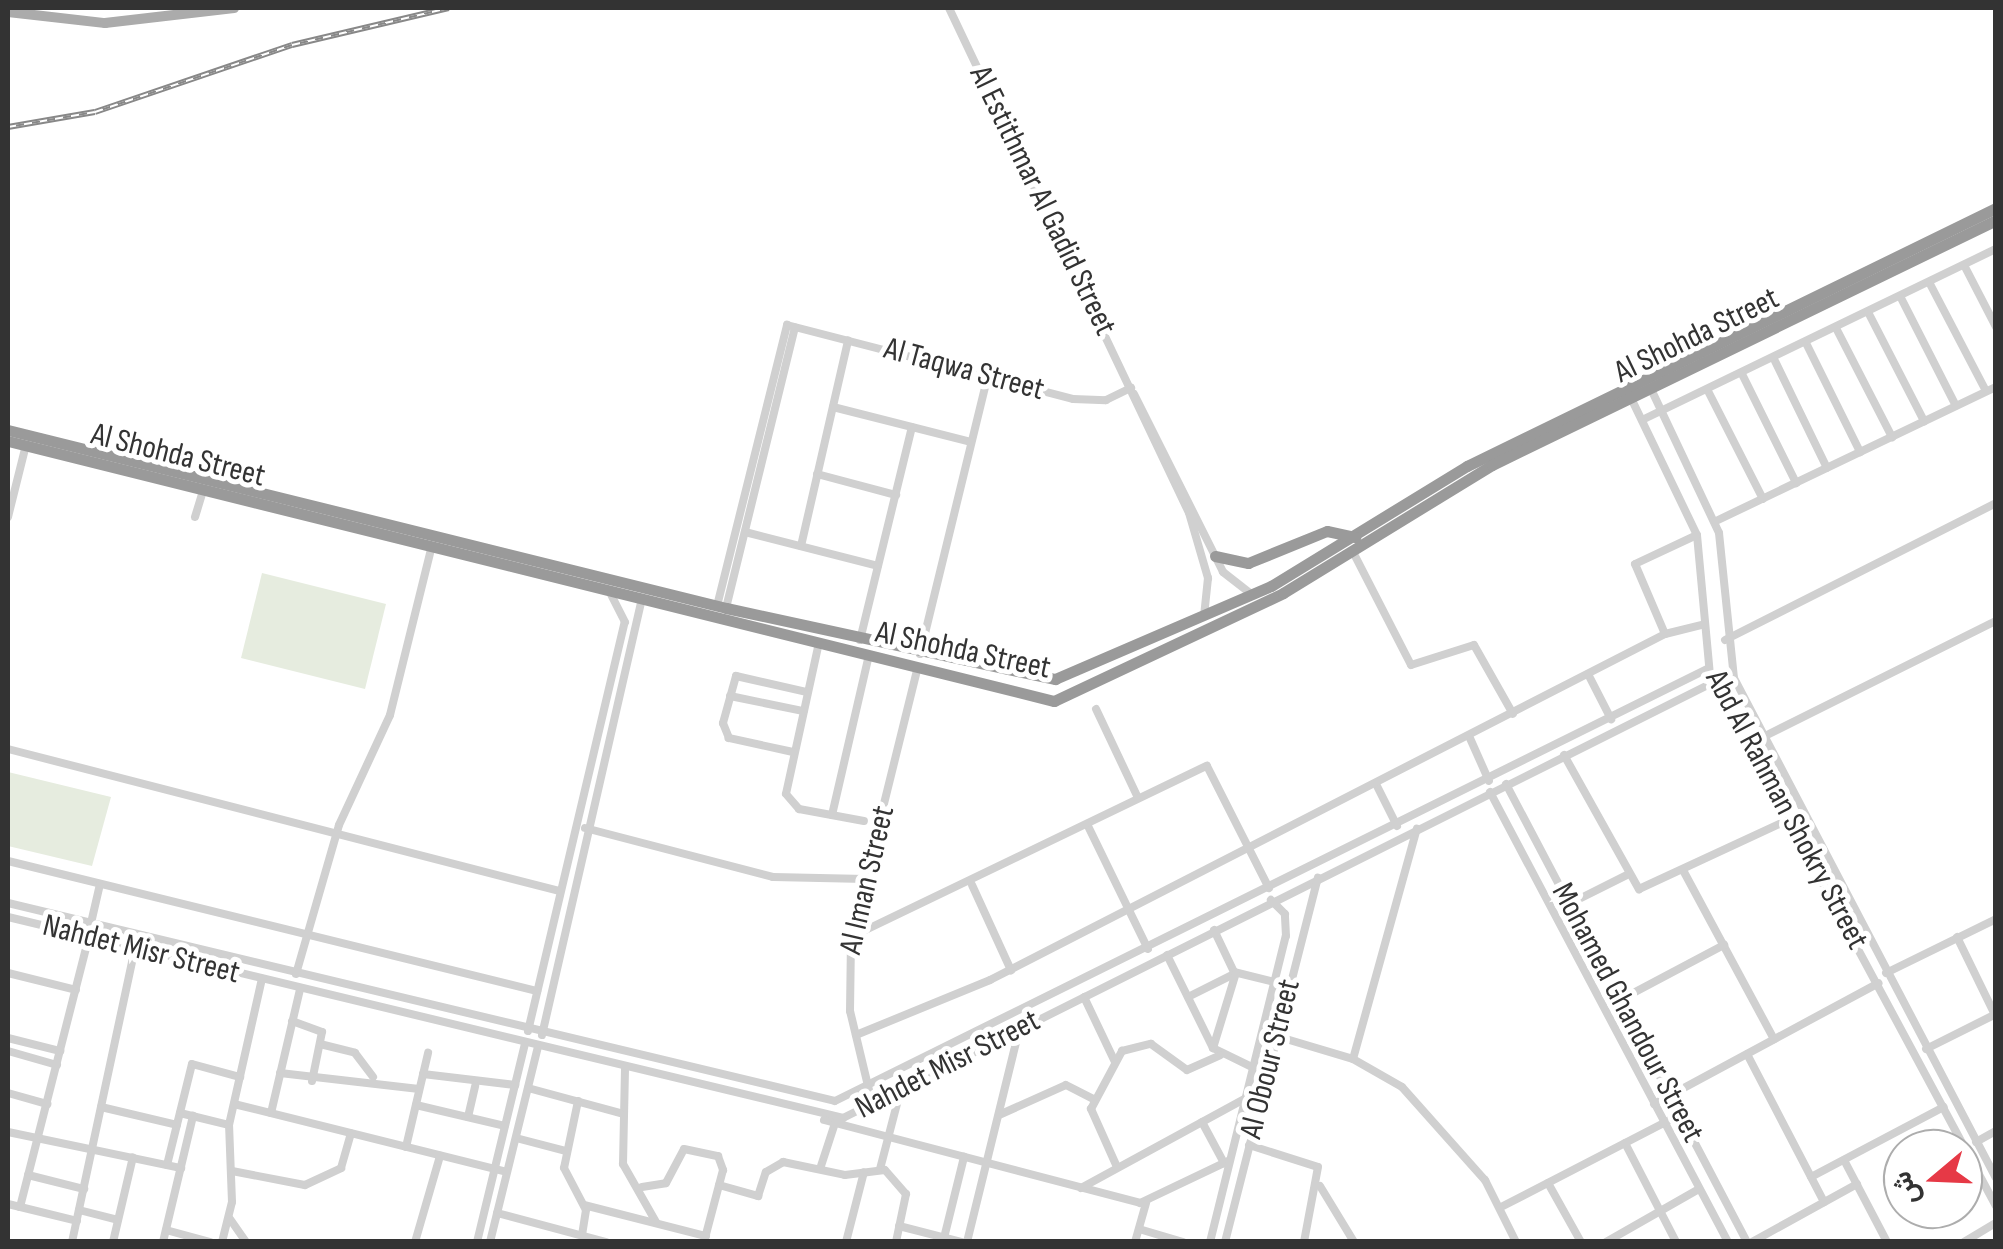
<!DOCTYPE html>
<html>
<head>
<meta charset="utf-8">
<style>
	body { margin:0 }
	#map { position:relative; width:2003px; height:1249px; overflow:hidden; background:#fff; font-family:"Sofia Sans Condensed",Vazirmatn,sans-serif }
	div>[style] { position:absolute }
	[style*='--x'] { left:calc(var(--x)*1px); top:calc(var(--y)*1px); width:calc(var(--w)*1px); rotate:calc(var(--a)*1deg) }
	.green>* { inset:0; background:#e6ecdf }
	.minor>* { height:8px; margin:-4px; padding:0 4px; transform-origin:4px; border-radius:4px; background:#d0d0d0 }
	.major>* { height:10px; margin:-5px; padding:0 5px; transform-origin:5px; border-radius:5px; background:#ababab }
	.highway>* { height:11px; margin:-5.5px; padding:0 5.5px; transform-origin:5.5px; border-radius:5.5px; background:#9a9a9a }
	.rail>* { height:6px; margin-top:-3px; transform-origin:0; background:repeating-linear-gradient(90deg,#fff 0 8px,#888 0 16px); box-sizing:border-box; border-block:2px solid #888 }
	span { translate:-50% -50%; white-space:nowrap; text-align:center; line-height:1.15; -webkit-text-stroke:10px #fff; paint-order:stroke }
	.street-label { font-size:32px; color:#333 }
	.frame { position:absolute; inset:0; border:10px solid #333; pointer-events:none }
	.north { position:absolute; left:1883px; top:1129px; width:100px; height:100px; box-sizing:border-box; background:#fff; border:2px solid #adadad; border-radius:50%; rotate:251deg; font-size:28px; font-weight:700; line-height:40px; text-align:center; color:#333 }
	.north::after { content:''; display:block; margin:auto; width:35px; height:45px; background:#e63946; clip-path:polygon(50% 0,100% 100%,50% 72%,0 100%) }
</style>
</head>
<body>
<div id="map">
	<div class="green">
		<i style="clip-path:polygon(262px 573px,386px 604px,365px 689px,241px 658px)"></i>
		<i style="clip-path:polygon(8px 772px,111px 797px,92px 866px,8px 846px)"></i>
	</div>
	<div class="minor">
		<i style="--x:949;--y:8;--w:559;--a:64.58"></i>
		<i style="--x:1189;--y:513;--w:68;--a:73.7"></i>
		<i style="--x:1208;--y:578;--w:37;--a:96"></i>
		<i style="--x:1964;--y:265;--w:70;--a:62.7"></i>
		<i style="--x:1929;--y:282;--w:123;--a:62.4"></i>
		<i style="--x:1900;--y:296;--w:123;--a:63"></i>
		<i style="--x:1868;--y:312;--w:123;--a:62.8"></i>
		<i style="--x:1836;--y:328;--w:123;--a:62.8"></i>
		<i style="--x:1806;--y:343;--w:122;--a:63.6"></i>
		<i style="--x:1774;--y:359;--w:121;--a:64.1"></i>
		<i style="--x:1742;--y:374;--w:122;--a:63.6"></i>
		<i style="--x:1651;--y:389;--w:159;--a:64.7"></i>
		<i style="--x:1719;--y:533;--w:146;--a:84.1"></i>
		<i style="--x:1734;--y:678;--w:564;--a:62.35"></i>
		<i style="--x:1708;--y:391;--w:121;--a:63"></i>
		<i style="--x:1134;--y:394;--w:199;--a:63.4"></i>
		<i style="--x:1223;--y:572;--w:34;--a:38"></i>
		<i style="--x:1631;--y:398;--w:152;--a:64.3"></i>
		<i style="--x:1697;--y:535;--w:140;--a:84.7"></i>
		<i style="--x:1710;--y:674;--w:604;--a:61.74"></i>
		<i style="--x:833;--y:407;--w:142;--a:14.2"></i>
		<i style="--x:1642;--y:420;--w:393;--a:-25.8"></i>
		<i style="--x:817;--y:474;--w:82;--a:14.9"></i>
		<i style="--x:8;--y:517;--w:74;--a:-76"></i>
		<i style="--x:195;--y:517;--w:27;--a:-73"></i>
		<i style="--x:1716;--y:521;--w:310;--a:-25.6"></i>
		<i style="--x:745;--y:532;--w:137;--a:14.3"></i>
		<i style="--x:801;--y:546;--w:211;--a:-77.1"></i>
		<i style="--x:1353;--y:552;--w:127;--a:62.8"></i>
		<i style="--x:1411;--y:665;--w:66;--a:-17.6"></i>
		<i style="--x:1474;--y:645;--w:79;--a:60.5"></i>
		<i style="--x:717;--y:606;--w:290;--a:-76"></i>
		<i style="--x:787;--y:325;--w:295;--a:14.5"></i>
		<i style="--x:1073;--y:399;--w:33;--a:2"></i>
		<i style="--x:1106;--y:400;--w:28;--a:-26"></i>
		<i style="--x:726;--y:608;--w:289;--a:-76.2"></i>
		<i style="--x:1665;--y:634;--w:76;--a:-113.2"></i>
		<i style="--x:1635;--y:564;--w:68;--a:-25.1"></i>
		<i style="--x:860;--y:640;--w:219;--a:-76.3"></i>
		<i style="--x:1725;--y:640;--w:304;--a:-26.8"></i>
		<i style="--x:818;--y:647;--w:150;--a:102.3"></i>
		<i style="--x:786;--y:794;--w:20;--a:49"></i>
		<i style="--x:799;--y:809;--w:66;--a:10.5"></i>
		<i style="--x:920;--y:654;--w:286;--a:-76.3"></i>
		<i style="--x:1588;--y:674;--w:51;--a:62.9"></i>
		<i style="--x:730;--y:696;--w:75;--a:11.6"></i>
		<i style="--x:1096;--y:709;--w:98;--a:64.7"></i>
		<i style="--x:1469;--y:736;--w:49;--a:66"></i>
		<i style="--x:1763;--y:737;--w:260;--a:-26.5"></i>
		<i style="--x:8;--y:749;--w:569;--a:14.45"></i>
		<i style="--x:793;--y:752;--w:66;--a:-167.7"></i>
		<i style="--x:729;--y:738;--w:16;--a:-112"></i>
		<i style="--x:723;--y:723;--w:49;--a:-74.5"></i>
		<i style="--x:736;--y:676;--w:73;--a:12.7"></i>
		<i style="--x:1564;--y:755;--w:154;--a:60.8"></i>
		<i style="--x:1639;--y:889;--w:166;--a:-24.9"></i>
		<i style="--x:1376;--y:784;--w:47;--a:63.4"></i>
		<i style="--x:1506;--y:784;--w:518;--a:62.25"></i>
		<i style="--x:1490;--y:792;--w:509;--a:62.13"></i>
		<i style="--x:832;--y:815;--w:160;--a:-77"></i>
		<i style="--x:1087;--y:824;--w:139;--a:64"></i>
		<i style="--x:585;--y:828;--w:194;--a:14.6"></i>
		<i style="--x:773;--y:877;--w:93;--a:1.2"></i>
		<i style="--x:8;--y:861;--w:545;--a:13.81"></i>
		<i style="--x:1684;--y:872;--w:190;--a:61.7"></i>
		<i style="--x:972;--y:885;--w:94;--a:65.4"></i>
		<i style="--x:8;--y:903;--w:850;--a:13.46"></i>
		<i style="--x:835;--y:1101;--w:973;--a:-26.35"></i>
		<i style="--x:1569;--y:904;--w:65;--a:-26.6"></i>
		<i style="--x:8;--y:917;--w:859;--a:13.53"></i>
		<i style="--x:843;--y:1118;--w:974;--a:-26.59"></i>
		<i style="--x:91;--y:923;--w:40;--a:-77"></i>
		<i style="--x:1214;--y:930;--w:47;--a:64.5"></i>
		<i style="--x:1234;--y:972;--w:42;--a:13.7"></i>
		<i style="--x:851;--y:937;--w:395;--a:-25.7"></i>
		<i style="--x:1207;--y:766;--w:137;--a:63.1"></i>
		<i style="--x:1957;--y:937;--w:89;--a:64"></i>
		<i style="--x:1167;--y:955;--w:104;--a:63.7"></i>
		<i style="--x:1213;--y:1048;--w:43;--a:26"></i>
		<i style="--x:8;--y:973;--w:70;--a:14"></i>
		<i style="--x:1886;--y:973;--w:123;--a:-26.1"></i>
		<i style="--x:296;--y:974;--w:155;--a:-73.9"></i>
		<i style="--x:339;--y:825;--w:121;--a:-65.1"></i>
		<i style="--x:390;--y:715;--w:171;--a:-76.1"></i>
		<i style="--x:1084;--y:997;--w:72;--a:64.5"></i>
		<i style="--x:1188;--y:997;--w:54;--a:-26.6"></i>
		<i style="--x:1620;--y:1000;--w:118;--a:-27.9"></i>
		<i style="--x:292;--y:1021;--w:32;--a:20"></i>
		<i style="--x:322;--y:1032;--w:50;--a:101.5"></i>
		<i style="--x:528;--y:1031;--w:420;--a:-76.7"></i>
		<i style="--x:625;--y:622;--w:30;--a:-117"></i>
		<i style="--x:542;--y:1035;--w:444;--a:-77.1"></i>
		<i style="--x:856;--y:1035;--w:145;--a:-22.3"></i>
		<i style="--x:990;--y:980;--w:759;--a:-27.14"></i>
		<i style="--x:1665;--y:634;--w:38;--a:-14"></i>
		<i style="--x:1276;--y:1036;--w:80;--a:16.6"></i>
		<i style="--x:1353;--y:1059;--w:56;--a:29.7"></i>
		<i style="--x:1402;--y:1087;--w:125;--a:48.3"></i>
		<i style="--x:1485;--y:1180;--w:69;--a:63.4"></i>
		<i style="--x:8;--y:1038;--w:54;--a:14"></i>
		<i style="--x:320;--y:1044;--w:36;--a:14"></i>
		<i style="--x:355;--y:1053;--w:30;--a:53"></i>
		<i style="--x:1213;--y:1048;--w:78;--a:-73"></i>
		<i style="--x:1926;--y:1049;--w:78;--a:-26.6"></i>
		<i style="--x:8;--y:1051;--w:51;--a:15.9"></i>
		<i style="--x:1747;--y:1054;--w:167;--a:62.5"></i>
		<i style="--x:1353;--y:1059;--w:239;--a:-74.5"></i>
		<i style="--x:625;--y:1069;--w:95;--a:91.2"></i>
		<i style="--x:623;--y:1164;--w:67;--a:60.4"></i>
		<i style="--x:280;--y:1073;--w:140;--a:6.6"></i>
		<i style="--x:423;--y:1074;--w:93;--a:6.8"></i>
		<i style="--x:528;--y:1088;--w:95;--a:15.2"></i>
		<i style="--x:869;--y:1090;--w:81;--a:-103.5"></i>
		<i style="--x:850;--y:1011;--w:74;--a:-89.2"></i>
		<i style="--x:851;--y:937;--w:274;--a:-76.1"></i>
		<i style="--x:8;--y:1093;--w:41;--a:15.8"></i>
		<i style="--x:578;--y:1101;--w:68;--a:101.8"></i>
		<i style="--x:564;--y:1168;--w:47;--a:62.4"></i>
		<i style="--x:586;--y:1210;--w:25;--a:99"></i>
		<i style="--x:234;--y:1104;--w:281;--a:14"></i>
		<i style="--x:1654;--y:1104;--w:255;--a:-28.3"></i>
		<i style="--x:416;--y:1105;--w:91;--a:13.3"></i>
		<i style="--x:101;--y:1107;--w:78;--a:13.3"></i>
		<i style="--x:180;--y:1113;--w:50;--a:13.8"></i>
		<i style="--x:271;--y:1113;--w:127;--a:-76.8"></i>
		<i style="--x:999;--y:1115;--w:73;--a:-24.1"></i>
		<i style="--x:1066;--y:1085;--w:31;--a:27"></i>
		<i style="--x:468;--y:1117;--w:32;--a:-77"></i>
		<i style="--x:824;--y:1120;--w:327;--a:14.7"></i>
		<i style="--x:1140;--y:1203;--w:98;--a:-25.5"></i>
		<i style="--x:1202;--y:1122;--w:47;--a:61.8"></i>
		<i style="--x:8;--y:1132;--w:177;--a:11.8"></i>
		<i style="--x:516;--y:1138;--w:52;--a:14.6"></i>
		<i style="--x:1976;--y:1142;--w:23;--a:-29"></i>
		<i style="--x:1625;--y:1143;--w:111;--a:62.7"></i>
		<i style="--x:1249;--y:1145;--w:72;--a:17.7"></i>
		<i style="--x:1318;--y:1167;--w:76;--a:100.6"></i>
		<i style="--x:406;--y:1147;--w:97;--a:-76.8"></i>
		<i style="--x:1844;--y:1160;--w:93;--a:62.3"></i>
		<i style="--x:167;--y:1165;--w:104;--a:-76.1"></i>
		<i style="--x:192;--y:1064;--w:50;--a:15.2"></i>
		<i style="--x:1117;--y:1167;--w:64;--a:-114.1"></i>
		<i style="--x:1091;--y:1109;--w:66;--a:-61.9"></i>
		<i style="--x:1122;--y:1051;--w:30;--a:-14"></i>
		<i style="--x:1151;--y:1044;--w:44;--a:35.8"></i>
		<i style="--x:1187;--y:1070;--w:36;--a:-24"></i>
		<i style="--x:820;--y:1169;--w:48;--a:-71.9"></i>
		<i style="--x:880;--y:1169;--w:75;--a:-75.4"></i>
		<i style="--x:232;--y:1171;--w:74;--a:10.9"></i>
		<i style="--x:305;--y:1185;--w:40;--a:-25"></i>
		<i style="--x:341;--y:1168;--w:36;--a:-74"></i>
		<i style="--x:28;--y:1175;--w:58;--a:14"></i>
		<i style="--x:1811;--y:1177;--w:150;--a:-27.8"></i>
		<i style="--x:1548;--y:1183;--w:68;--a:60.8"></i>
		<i style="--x:719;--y:1185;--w:41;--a:15.8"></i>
		<i style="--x:758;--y:1196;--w:25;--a:-72"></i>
		<i style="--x:766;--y:1172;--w:20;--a:-30"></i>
		<i style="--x:783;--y:1162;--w:63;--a:11.8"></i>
		<i style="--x:845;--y:1175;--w:40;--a:-7.1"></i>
		<i style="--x:885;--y:1170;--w:32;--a:49"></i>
		<i style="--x:906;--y:1194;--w:49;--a:101.8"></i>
		<i style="--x:1320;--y:1186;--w:66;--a:58.7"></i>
		<i style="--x:642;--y:1187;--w:24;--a:-9"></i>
		<i style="--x:666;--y:1183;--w:38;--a:-62"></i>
		<i style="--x:684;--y:1149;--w:35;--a:12"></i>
		<i style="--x:718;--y:1156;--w:15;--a:70"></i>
		<i style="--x:723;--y:1170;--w:74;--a:104.8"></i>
		<i style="--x:1081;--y:1188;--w:186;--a:-28.6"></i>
		<i style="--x:8;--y:1204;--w:71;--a:13.8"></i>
		<i style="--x:584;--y:1205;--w:126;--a:14.3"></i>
		<i style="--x:1503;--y:1206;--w:200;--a:-27.3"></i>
		<i style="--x:20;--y:1207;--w:279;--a:-75.7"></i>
		<i style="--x:79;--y:1210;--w:40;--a:14.4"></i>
		<i style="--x:497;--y:1213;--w:113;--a:14.9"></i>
		<i style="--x:230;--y:1219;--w:28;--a:55"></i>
		<i style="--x:899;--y:1226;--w:65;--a:14.3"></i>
		<i style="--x:1139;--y:1229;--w:46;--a:16.5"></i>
		<i style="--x:166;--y:1230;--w:46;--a:15.3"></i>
		<i style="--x:72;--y:1242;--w:301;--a:-77.9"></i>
		<i style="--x:113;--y:1242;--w:87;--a:-76.8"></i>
		<i style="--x:163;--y:1242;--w:130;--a:-76.6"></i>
		<i style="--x:222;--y:1242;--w:41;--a:-76"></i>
		<i style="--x:232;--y:1202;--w:77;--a:-92.2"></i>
		<i style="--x:229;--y:1125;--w:150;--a:-77.3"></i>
		<i style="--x:415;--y:1242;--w:90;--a:-73.8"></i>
		<i style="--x:477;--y:1242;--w:204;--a:-76.4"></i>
		<i style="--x:490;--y:1242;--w:201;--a:-76.2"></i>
		<i style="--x:846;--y:1242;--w:72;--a:-75.6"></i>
		<i style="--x:943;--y:1242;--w:88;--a:-76.1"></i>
		<i style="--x:967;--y:1242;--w:218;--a:-76.2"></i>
		<i style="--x:1135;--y:1242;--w:41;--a:-74.2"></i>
		<i style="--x:1210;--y:1242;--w:315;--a:-76.1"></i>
		<i style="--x:1286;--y:936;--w:22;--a:-93"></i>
		<i style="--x:1285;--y:914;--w:20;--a:-135"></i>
		<i style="--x:1225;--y:1242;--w:376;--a:-75.7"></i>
		<i style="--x:1606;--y:1242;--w:107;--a:-29.7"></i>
		<i style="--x:1752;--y:1242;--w:120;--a:-28.9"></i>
		<i style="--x:1964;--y:1242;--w:37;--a:-31"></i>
	</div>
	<div class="major">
		<i style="--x:8;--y:12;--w:98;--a:6.5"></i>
		<i style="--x:105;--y:23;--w:130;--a:-6.6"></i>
	</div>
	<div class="highway">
		<i style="--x:8;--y:430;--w:740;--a:13.92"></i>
		<i style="--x:726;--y:608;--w:337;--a:12.2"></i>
		<i style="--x:1055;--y:679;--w:235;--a:-23.3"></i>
		<i style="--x:1271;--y:586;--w:230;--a:-31.5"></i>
		<i style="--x:1467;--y:466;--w:589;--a:-26"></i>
		<i style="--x:8;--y:441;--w:1078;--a:13.96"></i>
		<i style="--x:1054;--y:701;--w:253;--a:-25.2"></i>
		<i style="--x:1283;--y:593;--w:245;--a:-31.5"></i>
		<i style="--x:1492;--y:465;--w:560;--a:-25.92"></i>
		<i style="--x:1215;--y:556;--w:34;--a:12"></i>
		<i style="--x:1248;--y:563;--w:85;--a:-22.1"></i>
		<i style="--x:1327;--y:531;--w:29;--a:12"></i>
	</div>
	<div class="rail">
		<i style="--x:8;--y:127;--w:88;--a:-9.8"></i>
		<i style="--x:95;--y:112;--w:208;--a:-18.8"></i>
		<i style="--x:292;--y:45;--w:161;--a:-13.3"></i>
	</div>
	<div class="street-label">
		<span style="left:1042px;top:201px;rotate:64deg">Al Estithmar Al Gadid Street</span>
		<span style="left:1697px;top:336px;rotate:-26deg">Al Shohda Street</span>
		<span style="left:964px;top:370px;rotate:15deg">Al Taqwa Street</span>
		<span style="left:178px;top:456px;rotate:14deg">Al Shohda Street</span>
		<span style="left:963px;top:651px;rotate:12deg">Al Shohda Street</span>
		<span style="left:1786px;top:810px;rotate:62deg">Abd Al Rahman Shokry Street</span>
		<span style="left:868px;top:880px;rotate:-77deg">Al Iman Street</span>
		<span style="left:141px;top:950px;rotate:14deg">Nahdet Misr Street</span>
		<span style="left:1627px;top:1013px;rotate:62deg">Mohamed Ghandour Street</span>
		<span style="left:1271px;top:1059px;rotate:-76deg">Al Obour Street</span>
		<span style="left:948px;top:1065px;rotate:-27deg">Nahdet Misr Street</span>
	</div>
	<div class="frame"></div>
	<div class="north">ش</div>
</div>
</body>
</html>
